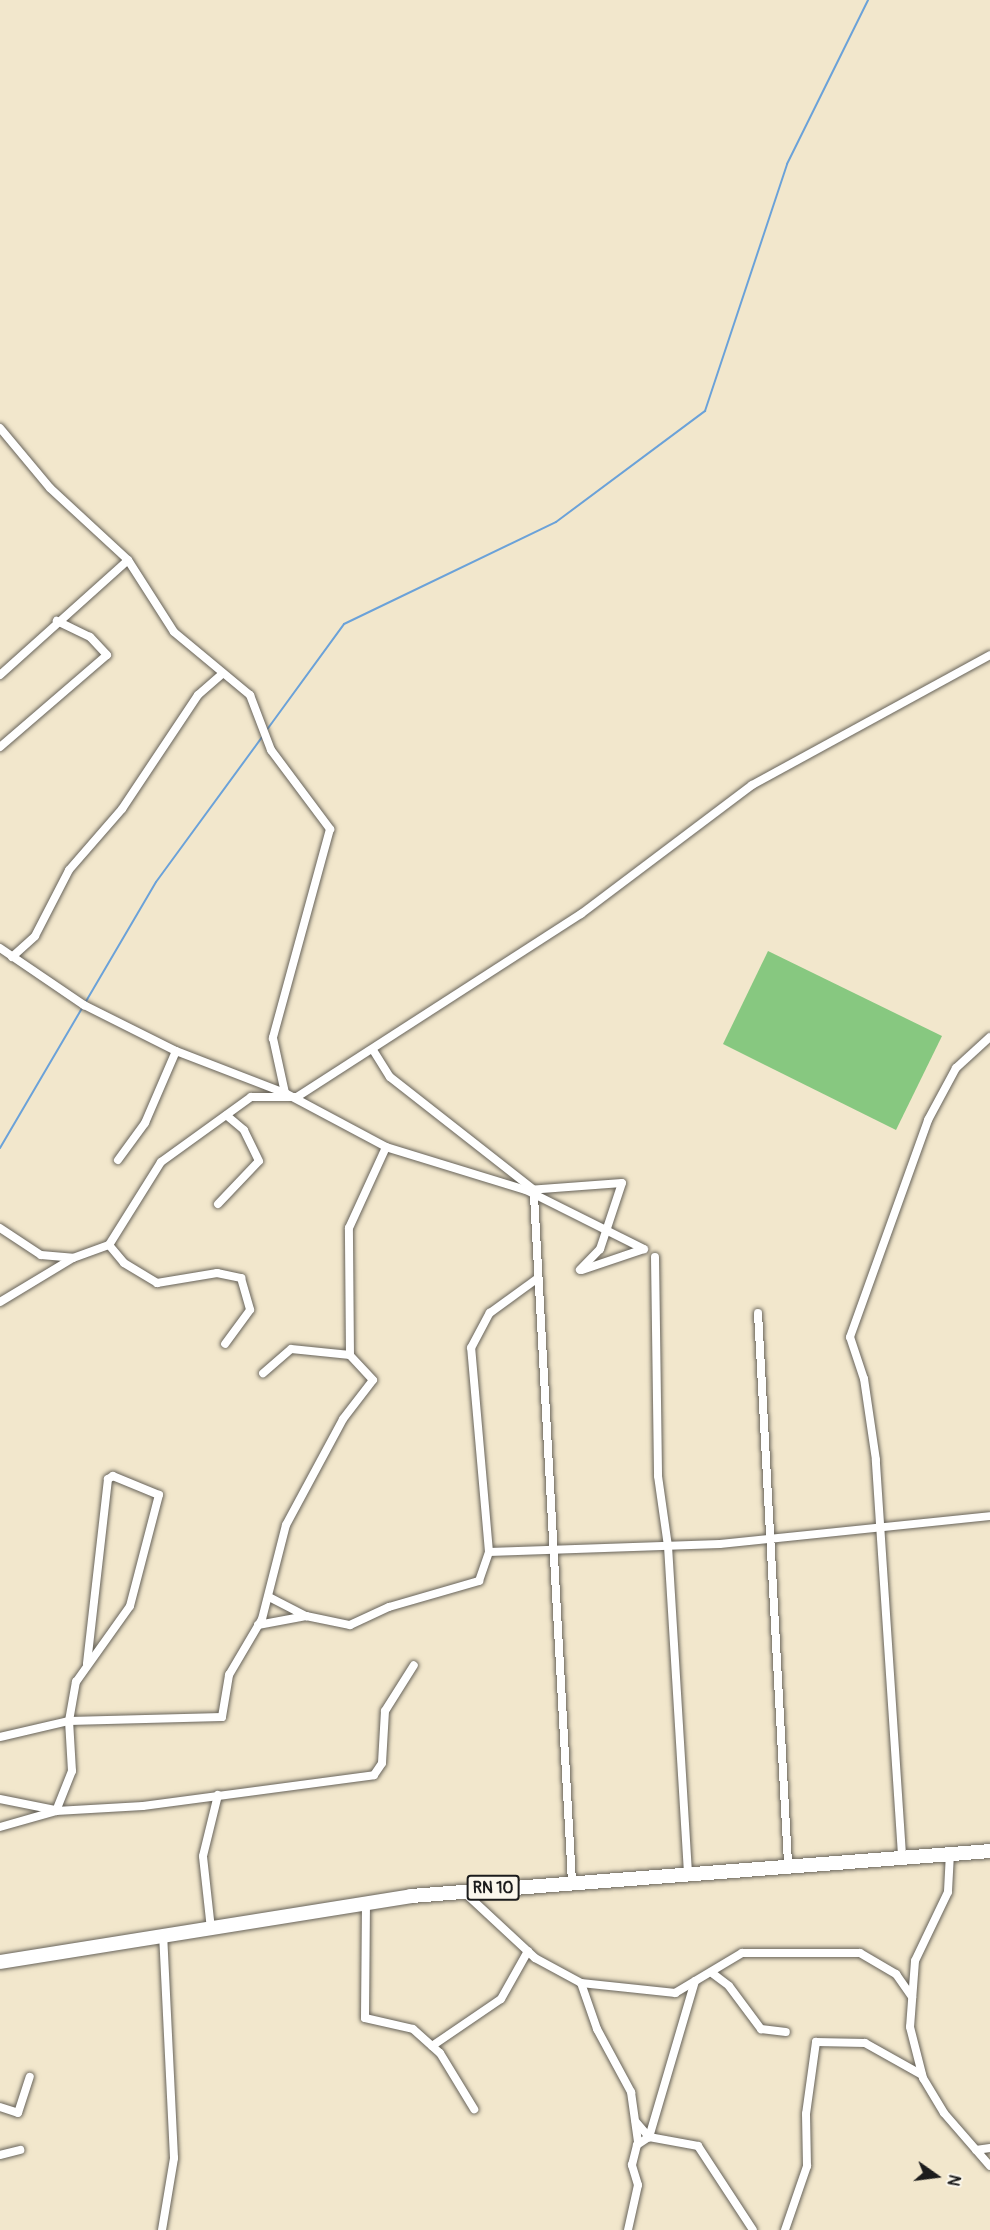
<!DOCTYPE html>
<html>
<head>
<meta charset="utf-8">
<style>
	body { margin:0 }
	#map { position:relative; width:990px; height:2230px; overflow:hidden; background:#f2e7cc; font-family:Pangolin,sans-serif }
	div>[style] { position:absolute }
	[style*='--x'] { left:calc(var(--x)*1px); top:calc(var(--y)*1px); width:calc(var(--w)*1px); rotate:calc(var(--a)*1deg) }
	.green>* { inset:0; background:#87c880 }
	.stream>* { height:2px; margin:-1px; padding:0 1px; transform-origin:1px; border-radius:1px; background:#6ba2d9 }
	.roads { filter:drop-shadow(0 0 2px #67635a) drop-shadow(0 0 2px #67635a) }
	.street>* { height:8px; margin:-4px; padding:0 4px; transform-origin:4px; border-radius:4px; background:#fff }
	.primary>* { height:14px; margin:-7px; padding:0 7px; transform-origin:7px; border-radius:7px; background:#fff }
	span { translate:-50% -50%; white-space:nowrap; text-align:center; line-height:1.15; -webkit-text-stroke:4.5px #fbf7ec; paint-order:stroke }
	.shield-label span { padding:2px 4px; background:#fbf7ec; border:2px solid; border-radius:4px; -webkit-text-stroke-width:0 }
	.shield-label { font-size:16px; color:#1c1c1c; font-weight:700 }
	.north { position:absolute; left:906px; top:2146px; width:60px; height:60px; -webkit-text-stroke:4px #fbf7ec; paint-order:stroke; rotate:104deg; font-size:16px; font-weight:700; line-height:24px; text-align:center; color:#1c1c1c }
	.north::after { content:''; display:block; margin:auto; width:21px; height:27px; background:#1c1c1c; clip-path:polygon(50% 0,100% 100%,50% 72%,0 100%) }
</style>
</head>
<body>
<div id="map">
	<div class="green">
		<i style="clip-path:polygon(768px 951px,942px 1036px,896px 1130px,723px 1044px)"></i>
	</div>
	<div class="stream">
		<i style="--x:266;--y:731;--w:132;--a:-53.9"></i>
		<i style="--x:344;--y:624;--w:235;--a:-25.7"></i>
		<i style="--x:556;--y:522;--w:186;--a:-36.7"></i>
		<i style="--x:705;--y:411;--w:260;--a:-71.6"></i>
		<i style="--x:787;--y:164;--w:183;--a:-63.7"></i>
		<i style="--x:85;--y:1003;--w:140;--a:-59.6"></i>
		<i style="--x:156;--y:882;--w:181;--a:-53.8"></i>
		<i style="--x:0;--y:1148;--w:162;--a:-59.6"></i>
	</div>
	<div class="roads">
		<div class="street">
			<i style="--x:0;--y:428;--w:78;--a:50.2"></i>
			<i style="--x:50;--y:488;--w:106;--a:42.7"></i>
			<i style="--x:128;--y:560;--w:85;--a:57.4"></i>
			<i style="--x:174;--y:632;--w:99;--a:39.7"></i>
			<i style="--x:250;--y:695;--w:59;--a:69.1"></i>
			<i style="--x:271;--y:750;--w:99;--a:53.2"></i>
			<i style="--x:330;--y:829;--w:217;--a:105.3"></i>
			<i style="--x:273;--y:1038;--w:56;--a:77.7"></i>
			<i style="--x:285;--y:1093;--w:115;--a:28.1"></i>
			<i style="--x:386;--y:1147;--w:146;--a:17.1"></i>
			<i style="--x:526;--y:1190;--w:132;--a:26.6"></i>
			<i style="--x:0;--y:675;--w:172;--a:-41.9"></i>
			<i style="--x:0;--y:747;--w:141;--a:-40.7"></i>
			<i style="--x:107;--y:655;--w:25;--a:-133"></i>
			<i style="--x:90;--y:637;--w:37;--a:-154"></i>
			<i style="--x:0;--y:948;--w:102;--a:34.2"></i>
			<i style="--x:84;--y:1005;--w:103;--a:26.6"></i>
			<i style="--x:176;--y:1051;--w:117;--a:21.1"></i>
			<i style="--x:12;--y:957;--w:31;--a:-42"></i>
			<i style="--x:35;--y:936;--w:74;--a:-62.7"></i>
			<i style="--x:69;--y:870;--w:81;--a:-49"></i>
			<i style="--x:122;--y:809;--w:137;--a:-56.3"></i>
			<i style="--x:198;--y:695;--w:30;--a:-41"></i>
			<i style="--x:373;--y:1050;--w:32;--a:58"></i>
			<i style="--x:390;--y:1077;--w:183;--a:38.1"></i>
			<i style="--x:118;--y:1160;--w:46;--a:-53.9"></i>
			<i style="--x:145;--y:1123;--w:78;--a:-66.7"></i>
			<i style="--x:528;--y:1190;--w:94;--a:-4.3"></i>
			<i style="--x:622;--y:1183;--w:70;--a:108.4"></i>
			<i style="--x:600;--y:1249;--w:29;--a:134"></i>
			<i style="--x:534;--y:1196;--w:687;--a:86.83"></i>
			<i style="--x:218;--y:1204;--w:59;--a:-46.4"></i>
			<i style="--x:259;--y:1161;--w:34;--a:-116"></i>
			<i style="--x:244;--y:1130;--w:23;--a:-140"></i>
			<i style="--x:0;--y:1228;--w:49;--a:33.4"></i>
			<i style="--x:41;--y:1255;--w:32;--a:5"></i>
			<i style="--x:73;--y:1258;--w:38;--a:-20"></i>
			<i style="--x:109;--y:1245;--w:98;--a:-57.9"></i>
			<i style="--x:161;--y:1162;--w:111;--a:-35.8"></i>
			<i style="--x:251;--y:1097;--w:46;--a:0"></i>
			<i style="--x:297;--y:1097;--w:338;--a:-32.8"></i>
			<i style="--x:581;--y:914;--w:214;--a:-37"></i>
			<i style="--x:752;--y:785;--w:271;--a:-28.6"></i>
			<i style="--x:109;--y:1245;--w:23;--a:50"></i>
			<i style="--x:124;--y:1263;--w:39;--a:31"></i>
			<i style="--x:157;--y:1283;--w:61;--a:-9.5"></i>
			<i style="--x:217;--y:1273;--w:25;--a:12"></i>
			<i style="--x:241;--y:1278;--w:33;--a:74"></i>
			<i style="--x:250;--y:1310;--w:42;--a:126.3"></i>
			<i style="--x:655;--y:1257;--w:219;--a:89.2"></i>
			<i style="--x:658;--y:1476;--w:71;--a:81.9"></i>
			<i style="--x:668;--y:1546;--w:325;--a:86.5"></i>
			<i style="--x:582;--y:1270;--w:65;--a:-18.7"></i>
			<i style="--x:0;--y:1302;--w:85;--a:-31.1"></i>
			<i style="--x:758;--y:1313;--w:552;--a:86.88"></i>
			<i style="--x:350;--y:1355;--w:127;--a:-90.5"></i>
			<i style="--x:349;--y:1228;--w:89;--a:-65.4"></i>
			<i style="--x:489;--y:1552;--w:231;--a:-2"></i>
			<i style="--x:720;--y:1544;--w:271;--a:-5.9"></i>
			<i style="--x:269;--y:1597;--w:42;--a:27.2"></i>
			<i style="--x:258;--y:1625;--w:49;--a:-10.6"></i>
			<i style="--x:306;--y:1616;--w:45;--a:11.6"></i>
			<i style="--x:350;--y:1625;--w:43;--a:-24.8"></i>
			<i style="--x:389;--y:1607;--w:94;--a:-16.1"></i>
			<i style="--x:479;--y:1581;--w:31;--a:-71"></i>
			<i style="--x:489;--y:1552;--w:205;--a:-95"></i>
			<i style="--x:471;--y:1348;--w:40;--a:-62"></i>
			<i style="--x:490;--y:1313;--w:59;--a:-36.1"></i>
			<i style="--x:0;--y:1737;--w:71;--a:-13.1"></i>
			<i style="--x:69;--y:1721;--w:153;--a:-1.5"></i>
			<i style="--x:222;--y:1717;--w:43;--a:-80.5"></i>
			<i style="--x:229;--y:1675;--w:65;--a:-59.5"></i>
			<i style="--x:262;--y:1619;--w:97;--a:-75.7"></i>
			<i style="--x:286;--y:1525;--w:120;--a:-61.7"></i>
			<i style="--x:343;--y:1419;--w:49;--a:-52.4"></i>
			<i style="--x:373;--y:1380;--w:34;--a:-133"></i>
			<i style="--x:350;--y:1355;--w:59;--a:-174.2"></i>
			<i style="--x:291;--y:1349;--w:37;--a:139"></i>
			<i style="--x:0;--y:1799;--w:56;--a:11.3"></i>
			<i style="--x:56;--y:1811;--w:43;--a:-68.2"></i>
			<i style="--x:72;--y:1771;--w:50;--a:-93.4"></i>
			<i style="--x:69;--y:1721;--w:40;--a:-80"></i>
			<i style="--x:76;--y:1682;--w:93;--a:-54.6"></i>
			<i style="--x:130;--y:1606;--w:115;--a:-75.4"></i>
			<i style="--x:159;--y:1495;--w:50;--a:-157.6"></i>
			<i style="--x:113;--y:1476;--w:6;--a:149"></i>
			<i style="--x:108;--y:1479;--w:186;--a:96.5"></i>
			<i style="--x:0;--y:1827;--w:58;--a:-15.9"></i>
			<i style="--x:56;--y:1811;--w:87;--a:-3.3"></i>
			<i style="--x:143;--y:1806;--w:233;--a:-7.6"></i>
			<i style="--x:374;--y:1775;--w:14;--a:-56"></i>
			<i style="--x:382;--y:1763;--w:52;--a:-86.7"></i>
			<i style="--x:385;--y:1711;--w:54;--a:-57.8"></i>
			<i style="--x:950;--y:1853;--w:39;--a:93"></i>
			<i style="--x:948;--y:1892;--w:76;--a:115.6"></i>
			<i style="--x:915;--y:1961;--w:66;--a:94.3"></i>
			<i style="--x:910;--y:2027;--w:53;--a:75.7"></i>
			<i style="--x:923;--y:2078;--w:41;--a:59"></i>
			<i style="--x:944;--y:2113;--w:70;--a:49"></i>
			<i style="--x:902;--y:1855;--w:396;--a:-93.8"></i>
			<i style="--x:876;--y:1460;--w:82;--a:-98.4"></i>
			<i style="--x:864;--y:1379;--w:44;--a:-108.4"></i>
			<i style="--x:850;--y:1337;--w:231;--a:-70.2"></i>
			<i style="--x:928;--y:1120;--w:59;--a:-61.7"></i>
			<i style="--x:956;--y:1068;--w:46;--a:-42.4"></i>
			<i style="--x:464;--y:1892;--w:97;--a:42.9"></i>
			<i style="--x:535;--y:1958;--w:52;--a:28.5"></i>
			<i style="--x:581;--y:1983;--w:95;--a:6.1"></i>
			<i style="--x:675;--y:1993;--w:78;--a:-30.8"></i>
			<i style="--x:742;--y:1953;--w:118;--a:0"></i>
			<i style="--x:860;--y:1953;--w:42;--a:30.3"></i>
			<i style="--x:896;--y:1974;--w:28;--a:55"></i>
			<i style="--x:366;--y:1902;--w:116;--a:90.5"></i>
			<i style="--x:365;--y:2018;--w:49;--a:12.9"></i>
			<i style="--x:413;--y:2029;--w:36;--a:42"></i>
			<i style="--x:440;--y:2053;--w:66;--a:58.7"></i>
			<i style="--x:211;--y:1929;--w:73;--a:-96.3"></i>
			<i style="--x:203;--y:1856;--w:63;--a:-76.2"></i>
			<i style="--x:712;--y:1973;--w:21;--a:37"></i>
			<i style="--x:729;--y:1986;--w:54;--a:53.3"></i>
			<i style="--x:761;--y:2029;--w:25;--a:7"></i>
			<i style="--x:695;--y:1981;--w:163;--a:106.4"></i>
			<i style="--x:649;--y:2137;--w:50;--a:10.4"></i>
			<i style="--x:698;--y:2146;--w:100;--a:56.8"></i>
			<i style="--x:581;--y:1983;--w:49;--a:70.8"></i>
			<i style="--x:597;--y:2029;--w:72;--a:61.6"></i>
			<i style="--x:631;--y:2092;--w:50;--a:82"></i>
			<i style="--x:432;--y:2046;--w:83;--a:-34.3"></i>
			<i style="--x:501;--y:1999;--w:55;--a:-60.6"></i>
			<i style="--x:0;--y:2107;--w:19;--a:18"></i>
			<i style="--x:18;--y:2113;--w:38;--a:-72"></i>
			<i style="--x:976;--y:2150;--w:14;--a:-8"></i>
			<i style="--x:0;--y:2155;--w:21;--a:-14"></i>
			<i style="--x:162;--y:2230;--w:73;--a:-80.5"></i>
			<i style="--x:174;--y:2158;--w:223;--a:-92.8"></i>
			<i style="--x:628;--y:2230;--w:46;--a:-77.5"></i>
			<i style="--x:638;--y:2185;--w:21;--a:-107"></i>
			<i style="--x:632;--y:2165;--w:21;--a:-76"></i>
			<i style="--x:637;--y:2145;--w:14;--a:-34"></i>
			<i style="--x:649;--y:2137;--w:20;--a:-131"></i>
			<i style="--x:785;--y:2230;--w:68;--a:-71"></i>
			<i style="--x:807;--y:2166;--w:52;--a:-91.1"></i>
			<i style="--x:806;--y:2114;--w:73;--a:-82.1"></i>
			<i style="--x:816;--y:2042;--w:49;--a:1.2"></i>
			<i style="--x:865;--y:2043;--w:65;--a:29.3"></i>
		</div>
		<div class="primary">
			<i style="--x:0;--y:1962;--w:416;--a:-9.1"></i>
			<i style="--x:411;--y:1896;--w:581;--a:-4.44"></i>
		</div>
	</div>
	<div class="shield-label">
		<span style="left:493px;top:1888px">RN 10</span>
	</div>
	<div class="north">N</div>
</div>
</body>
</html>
